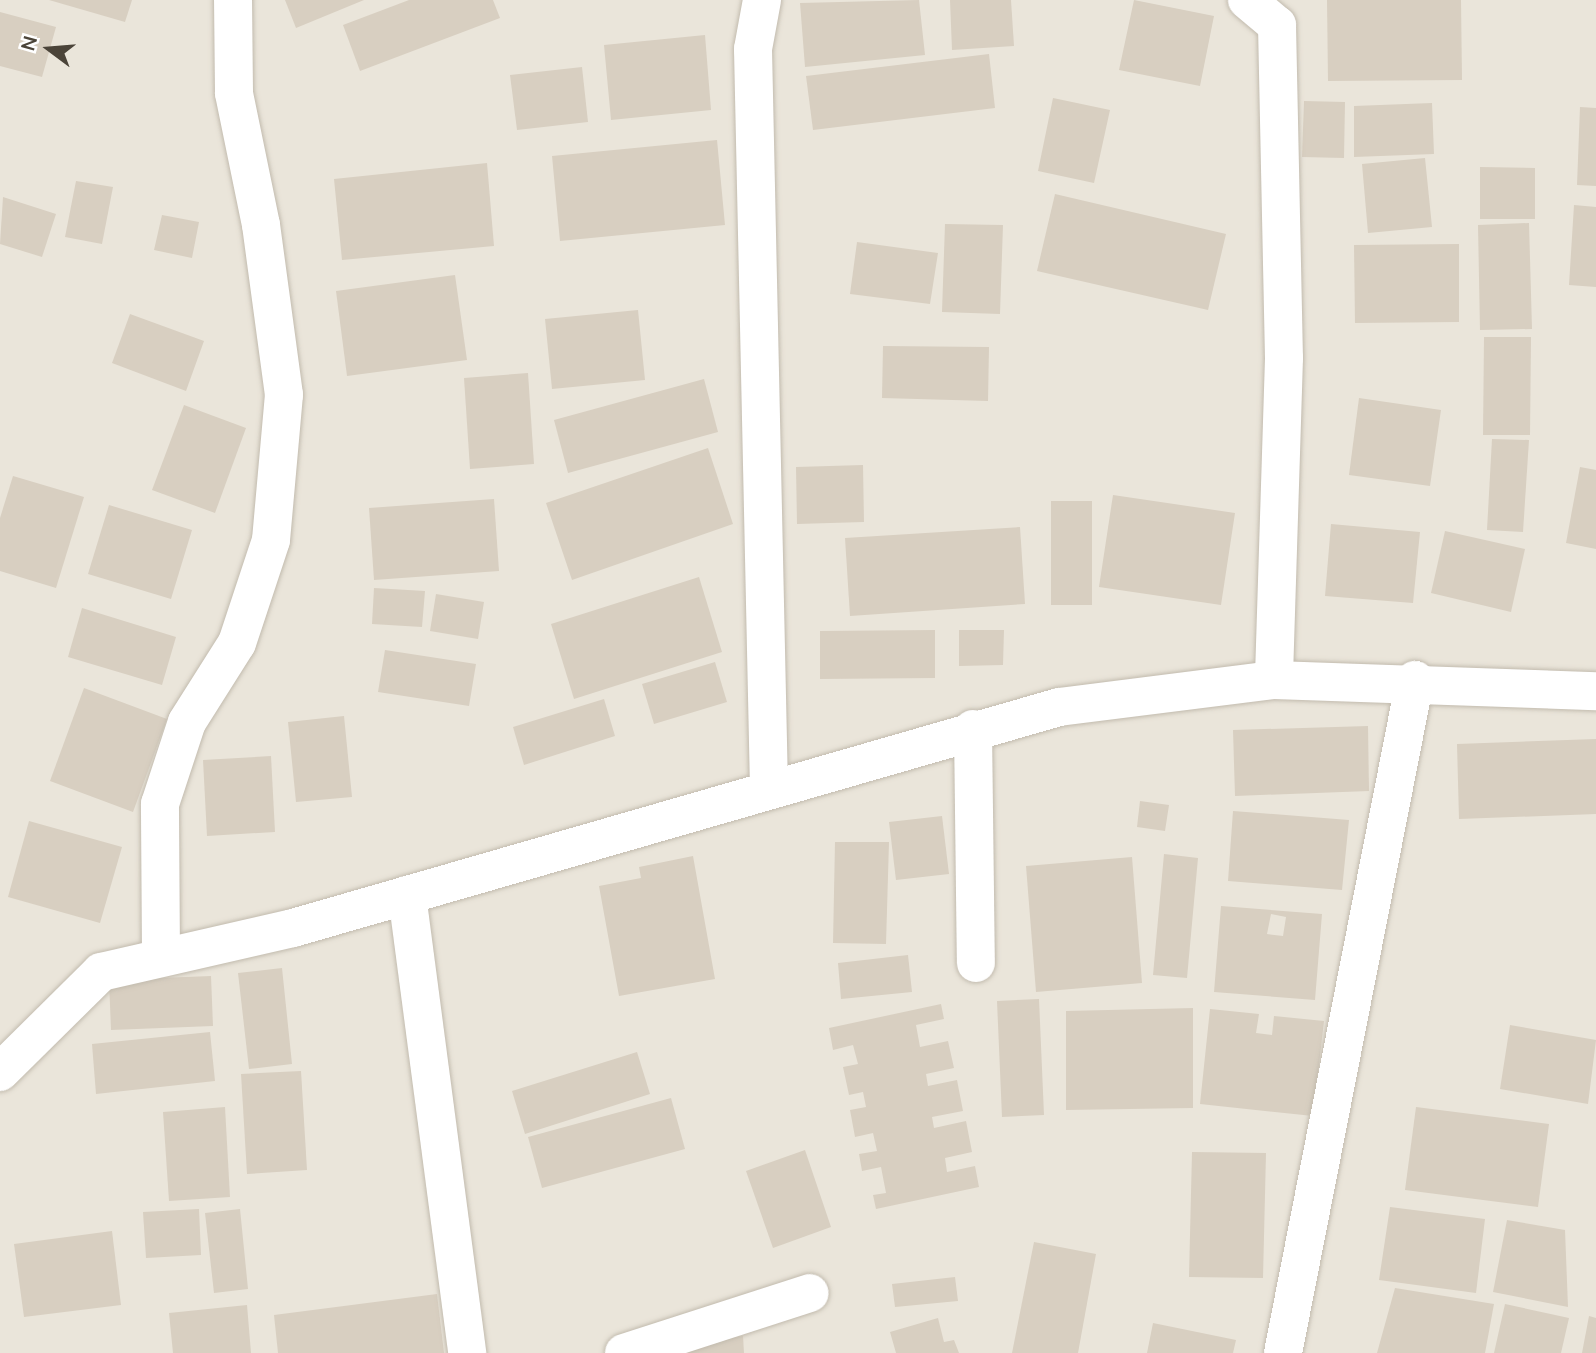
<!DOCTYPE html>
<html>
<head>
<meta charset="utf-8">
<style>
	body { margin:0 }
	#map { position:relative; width:1596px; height:1353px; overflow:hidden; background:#f6f3ec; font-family:Mulish,sans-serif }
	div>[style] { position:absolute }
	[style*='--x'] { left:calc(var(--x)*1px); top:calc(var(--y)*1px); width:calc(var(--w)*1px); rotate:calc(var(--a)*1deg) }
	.residential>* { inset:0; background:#eae5da }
	.building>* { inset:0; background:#d8cfc1 }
	.roads { filter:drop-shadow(0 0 2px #c2bbae) drop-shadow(0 0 2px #c2bbae) }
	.minor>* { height:38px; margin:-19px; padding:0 19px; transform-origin:19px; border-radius:19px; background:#fff }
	span { translate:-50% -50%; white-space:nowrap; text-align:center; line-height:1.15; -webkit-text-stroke:5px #fff; paint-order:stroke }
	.north { position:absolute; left:14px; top:14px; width:70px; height:70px; -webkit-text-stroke:5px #fff; paint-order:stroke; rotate:286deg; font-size:19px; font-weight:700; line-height:28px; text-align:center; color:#4b4439 }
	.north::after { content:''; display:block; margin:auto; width:24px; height:32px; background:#4b4439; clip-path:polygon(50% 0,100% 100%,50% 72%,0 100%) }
</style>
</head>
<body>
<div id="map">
	<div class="residential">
		<i style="clip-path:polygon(0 0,1596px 0,1596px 1353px,0 1353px)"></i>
	</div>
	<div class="building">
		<i style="clip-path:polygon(49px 0,132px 0,125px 22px)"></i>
		<i style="clip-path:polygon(285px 0,364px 0,296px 28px)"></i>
		<i style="clip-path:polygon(409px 0,493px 0,500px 18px,360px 71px,343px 25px)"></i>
		<i style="clip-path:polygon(919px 0,925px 55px,805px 67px,800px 3px)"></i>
		<i style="clip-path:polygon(950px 0,1011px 0,1014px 46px,952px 50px)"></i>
		<i style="clip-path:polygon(1134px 0,1214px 16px,1200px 86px,1119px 70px)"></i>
		<i style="clip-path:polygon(1327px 0,1461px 0,1462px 80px,1328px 81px)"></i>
		<i style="clip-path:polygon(0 12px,56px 27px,42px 77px,0 66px)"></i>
		<i style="clip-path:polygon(705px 35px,711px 110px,611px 120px,604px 45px)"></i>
		<i style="clip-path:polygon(989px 54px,995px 108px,813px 130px,806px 76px)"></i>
		<i style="clip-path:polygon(582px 67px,588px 122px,517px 130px,510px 75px)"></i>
		<i style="clip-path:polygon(1053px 98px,1110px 110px,1094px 183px,1038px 171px)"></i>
		<i style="clip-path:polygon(1304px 101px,1345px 102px,1344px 158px,1302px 157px)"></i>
		<i style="clip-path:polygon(1432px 103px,1434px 154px,1354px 157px,1354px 106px)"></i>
		<i style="clip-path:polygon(1580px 107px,1596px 108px,1596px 186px,1577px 185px)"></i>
		<i style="clip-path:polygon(717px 140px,725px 225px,560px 241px,552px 156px)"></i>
		<i style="clip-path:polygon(1425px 158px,1432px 227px,1368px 233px,1362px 164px)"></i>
		<i style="clip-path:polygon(487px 163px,494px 246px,342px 260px,334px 179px)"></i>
		<i style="clip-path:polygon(1480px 167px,1535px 168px,1535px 219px,1480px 219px)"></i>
		<i style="clip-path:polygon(76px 181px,113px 187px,102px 244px,65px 237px)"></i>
		<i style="clip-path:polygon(1055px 194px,1226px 234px,1208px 310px,1037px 271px)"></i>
		<i style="clip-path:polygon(3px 197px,56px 214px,42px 257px,0 244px)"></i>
		<i style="clip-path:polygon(1574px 205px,1596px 207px,1596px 287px,1569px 285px)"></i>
		<i style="clip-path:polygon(162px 215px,199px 222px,192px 258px,154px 250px)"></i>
		<i style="clip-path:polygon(1529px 223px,1532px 329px,1480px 330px,1478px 225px)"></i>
		<i style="clip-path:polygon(945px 224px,1003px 225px,1000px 314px,942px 312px)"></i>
		<i style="clip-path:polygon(857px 242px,938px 253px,930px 304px,850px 294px)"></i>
		<i style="clip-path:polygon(1459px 244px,1459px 322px,1355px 323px,1354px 245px)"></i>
		<i style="clip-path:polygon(455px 275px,467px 360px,347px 376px,336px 291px)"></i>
		<i style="clip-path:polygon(638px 310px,645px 380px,552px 389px,545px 319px)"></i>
		<i style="clip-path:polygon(130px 314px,204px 341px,186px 391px,112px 363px)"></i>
		<i style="clip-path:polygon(1484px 337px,1531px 337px,1530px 435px,1483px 435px)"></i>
		<i style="clip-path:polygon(883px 346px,989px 347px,988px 401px,882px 398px)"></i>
		<i style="clip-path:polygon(528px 373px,534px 464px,470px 469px,464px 378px)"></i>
		<i style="clip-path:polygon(704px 379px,718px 432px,568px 473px,554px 420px)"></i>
		<i style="clip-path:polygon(1359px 398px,1441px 410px,1430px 486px,1349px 475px)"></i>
		<i style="clip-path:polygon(184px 405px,246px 428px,215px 513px,152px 490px)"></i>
		<i style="clip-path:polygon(1492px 439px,1529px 440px,1523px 532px,1487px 530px)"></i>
		<i style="clip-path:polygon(708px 448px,733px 524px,572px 580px,546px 503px)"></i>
		<i style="clip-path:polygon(863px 465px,864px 522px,797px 524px,796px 467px)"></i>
		<i style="clip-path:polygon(1580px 467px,1596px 470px,1596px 549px,1566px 543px)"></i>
		<i style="clip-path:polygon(13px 476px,84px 497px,56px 588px,0 571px,0 518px)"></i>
		<i style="clip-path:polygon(1113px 495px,1235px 513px,1221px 605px,1099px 587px)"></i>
		<i style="clip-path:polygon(494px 499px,499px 571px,374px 580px,369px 508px)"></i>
		<i style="clip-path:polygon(1051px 501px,1092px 501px,1092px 605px,1051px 605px)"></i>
		<i style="clip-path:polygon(109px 505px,192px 530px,171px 599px,88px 574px)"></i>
		<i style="clip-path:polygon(1331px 524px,1420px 532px,1413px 603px,1325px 596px)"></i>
		<i style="clip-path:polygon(1020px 527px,1025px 604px,850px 616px,845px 538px)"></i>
		<i style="clip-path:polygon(1445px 531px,1525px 549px,1511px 612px,1431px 593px)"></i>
		<i style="clip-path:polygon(699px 577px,722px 652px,574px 699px,551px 624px)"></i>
		<i style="clip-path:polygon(374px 588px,425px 591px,422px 627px,372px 624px)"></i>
		<i style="clip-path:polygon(436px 594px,484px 602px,478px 639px,430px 631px)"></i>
		<i style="clip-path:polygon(82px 608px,176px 637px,162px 685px,68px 657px)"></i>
		<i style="clip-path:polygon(935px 630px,935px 678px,820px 679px,820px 631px)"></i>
		<i style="clip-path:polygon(959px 630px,1004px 630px,1003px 665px,959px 666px)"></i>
		<i style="clip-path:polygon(385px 650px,476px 664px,469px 706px,378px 692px)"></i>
		<i style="clip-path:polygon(715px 662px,727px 702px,654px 724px,642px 684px)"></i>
		<i style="clip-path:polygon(84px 688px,167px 719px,133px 812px,50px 781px)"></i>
		<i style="clip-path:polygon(604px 699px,615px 736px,524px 765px,513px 727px)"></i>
		<i style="clip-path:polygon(344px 716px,352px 797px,296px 802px,288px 722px)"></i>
		<i style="clip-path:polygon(1368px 726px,1369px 791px,1235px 796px,1233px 730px)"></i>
		<i style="clip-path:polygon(1596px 739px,1596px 814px,1459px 819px,1457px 744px)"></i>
		<i style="clip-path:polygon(271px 756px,275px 832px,207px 836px,203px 760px)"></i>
		<i style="clip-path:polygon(1140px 801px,1169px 805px,1165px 831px,1137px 827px)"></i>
		<i style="clip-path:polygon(1233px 811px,1349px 820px,1342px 890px,1228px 881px)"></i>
		<i style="clip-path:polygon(942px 816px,949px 874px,896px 880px,889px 822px)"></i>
		<i style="clip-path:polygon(29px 821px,122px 847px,100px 923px,8px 897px)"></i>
		<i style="clip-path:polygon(835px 842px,889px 842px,886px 944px,833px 943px)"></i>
		<i style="clip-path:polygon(1164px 854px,1198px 858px,1187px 978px,1153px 975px)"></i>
		<i style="clip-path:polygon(693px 856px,715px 979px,619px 996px,599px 886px,641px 878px,639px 867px)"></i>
		<i style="clip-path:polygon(1132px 857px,1142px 983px,1036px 992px,1026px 866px)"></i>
		<i style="clip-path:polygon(evenodd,1221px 906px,1322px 914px,1315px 1000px,1214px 992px,1221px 906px,1271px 914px,1286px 917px,1283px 936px,1267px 934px,1271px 914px)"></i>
		<i style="clip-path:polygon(908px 955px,912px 992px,841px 999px,838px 963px)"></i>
		<i style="clip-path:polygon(282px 968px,292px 1064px,249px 1069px,238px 973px)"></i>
		<i style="clip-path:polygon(211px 976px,213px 1026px,111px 1030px,109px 980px)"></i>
		<i style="clip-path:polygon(1039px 999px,1044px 1115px,1002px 1117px,997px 1001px)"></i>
		<i style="clip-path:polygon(941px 1004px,944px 1019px,916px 1025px,920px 1047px,948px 1041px,954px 1068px,926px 1074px,928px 1086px,957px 1080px,963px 1111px,932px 1117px,934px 1128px,966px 1121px,972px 1152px,945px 1158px,947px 1172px,975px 1166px,979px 1187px,876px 1209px,873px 1195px,886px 1193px,881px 1167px,862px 1171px,859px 1154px,877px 1151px,873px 1133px,855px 1137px,850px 1110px,866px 1107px,863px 1092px,849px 1095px,843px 1067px,858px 1064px,853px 1045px,833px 1050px,829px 1028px)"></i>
		<i style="clip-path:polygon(1193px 1008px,1193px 1108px,1066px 1110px,1066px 1011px)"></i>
		<i style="clip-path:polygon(1210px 1009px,1259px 1014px,1256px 1033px,1272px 1035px,1274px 1016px,1324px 1021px,1313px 1116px,1200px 1104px)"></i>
		<i style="clip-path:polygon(1510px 1025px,1596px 1040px,1588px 1104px,1500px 1089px)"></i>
		<i style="clip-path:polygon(210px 1032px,215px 1081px,96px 1094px,92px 1044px)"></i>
		<i style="clip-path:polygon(637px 1052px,650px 1094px,525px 1134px,512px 1091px)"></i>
		<i style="clip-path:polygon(301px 1071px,307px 1170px,247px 1174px,241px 1074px)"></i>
		<i style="clip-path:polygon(671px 1098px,685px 1149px,542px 1188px,528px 1137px)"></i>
		<i style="clip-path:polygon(225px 1107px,230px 1197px,169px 1201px,163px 1112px)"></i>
		<i style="clip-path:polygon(1416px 1107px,1549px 1124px,1538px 1207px,1405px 1190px)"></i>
		<i style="clip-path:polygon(805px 1150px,831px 1227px,773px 1248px,746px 1171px)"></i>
		<i style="clip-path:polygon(1192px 1152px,1266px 1153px,1263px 1278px,1189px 1277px)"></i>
		<i style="clip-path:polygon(1390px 1207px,1485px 1219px,1476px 1293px,1379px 1280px)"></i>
		<i style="clip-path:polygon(199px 1209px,201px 1255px,146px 1258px,143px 1212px)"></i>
		<i style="clip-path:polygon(240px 1209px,248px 1289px,214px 1293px,205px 1213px)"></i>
		<i style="clip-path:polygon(1507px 1220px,1565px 1230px,1568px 1307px,1493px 1292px)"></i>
		<i style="clip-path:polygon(112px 1231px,121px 1305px,24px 1317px,14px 1244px)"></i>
		<i style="clip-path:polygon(1034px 1242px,1096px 1254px,1078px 1353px,1012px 1353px)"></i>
		<i style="clip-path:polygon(955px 1277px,958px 1301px,895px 1307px,892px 1284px)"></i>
		<i style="clip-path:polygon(1395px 1288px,1494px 1304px,1485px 1353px,1377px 1353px)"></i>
		<i style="clip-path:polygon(437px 1294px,444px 1353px,278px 1353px,274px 1315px)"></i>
		<i style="clip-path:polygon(1505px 1304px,1569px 1318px,1561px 1353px,1494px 1353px)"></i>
		<i style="clip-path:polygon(247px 1305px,251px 1353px,173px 1353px,169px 1313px)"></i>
		<i style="clip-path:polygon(1589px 1316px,1596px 1318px,1596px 1353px,1582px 1353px)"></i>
		<i style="clip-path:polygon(938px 1318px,944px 1342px,954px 1340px,959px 1353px,896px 1353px,890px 1332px)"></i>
		<i style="clip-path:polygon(1153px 1323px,1236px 1340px,1233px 1353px,1147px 1353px)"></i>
		<i style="clip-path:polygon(743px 1336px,744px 1353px,668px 1353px,667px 1344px)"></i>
	</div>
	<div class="roads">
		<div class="minor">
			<i style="--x:762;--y:0;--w:50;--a:100.4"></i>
			<i style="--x:753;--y:49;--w:740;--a:88.76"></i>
			<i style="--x:1247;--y:0;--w:39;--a:40"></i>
			<i style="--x:1277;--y:25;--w:333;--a:88.8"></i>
			<i style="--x:1284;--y:358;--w:322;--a:91.8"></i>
			<i style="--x:973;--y:729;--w:234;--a:89.3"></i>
			<i style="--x:407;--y:895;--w:462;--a:82.5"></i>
			<i style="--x:161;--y:956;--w:152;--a:-90.4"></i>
			<i style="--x:160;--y:804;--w:86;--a:-71.8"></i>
			<i style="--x:187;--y:722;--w:93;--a:-57.7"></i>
			<i style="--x:237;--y:643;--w:108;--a:-71.7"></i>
			<i style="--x:271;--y:540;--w:146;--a:-84.9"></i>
			<i style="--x:284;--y:395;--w:172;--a:-97.7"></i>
			<i style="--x:261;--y:225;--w:135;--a:-101.6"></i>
			<i style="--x:234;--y:93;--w:93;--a:-90.6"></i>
			<i style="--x:0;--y:1072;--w:142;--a:-44.7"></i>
			<i style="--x:101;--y:972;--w:197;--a:-12.9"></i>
			<i style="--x:293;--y:928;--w:797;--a:-16.09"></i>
			<i style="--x:1059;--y:707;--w:217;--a:-7.2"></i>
			<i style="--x:1274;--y:680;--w:322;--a:2"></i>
			<i style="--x:624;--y:1353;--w:195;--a:-17.9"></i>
			<i style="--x:1283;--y:1353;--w:686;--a:-78.9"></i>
		</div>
	</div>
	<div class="north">N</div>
</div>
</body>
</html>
